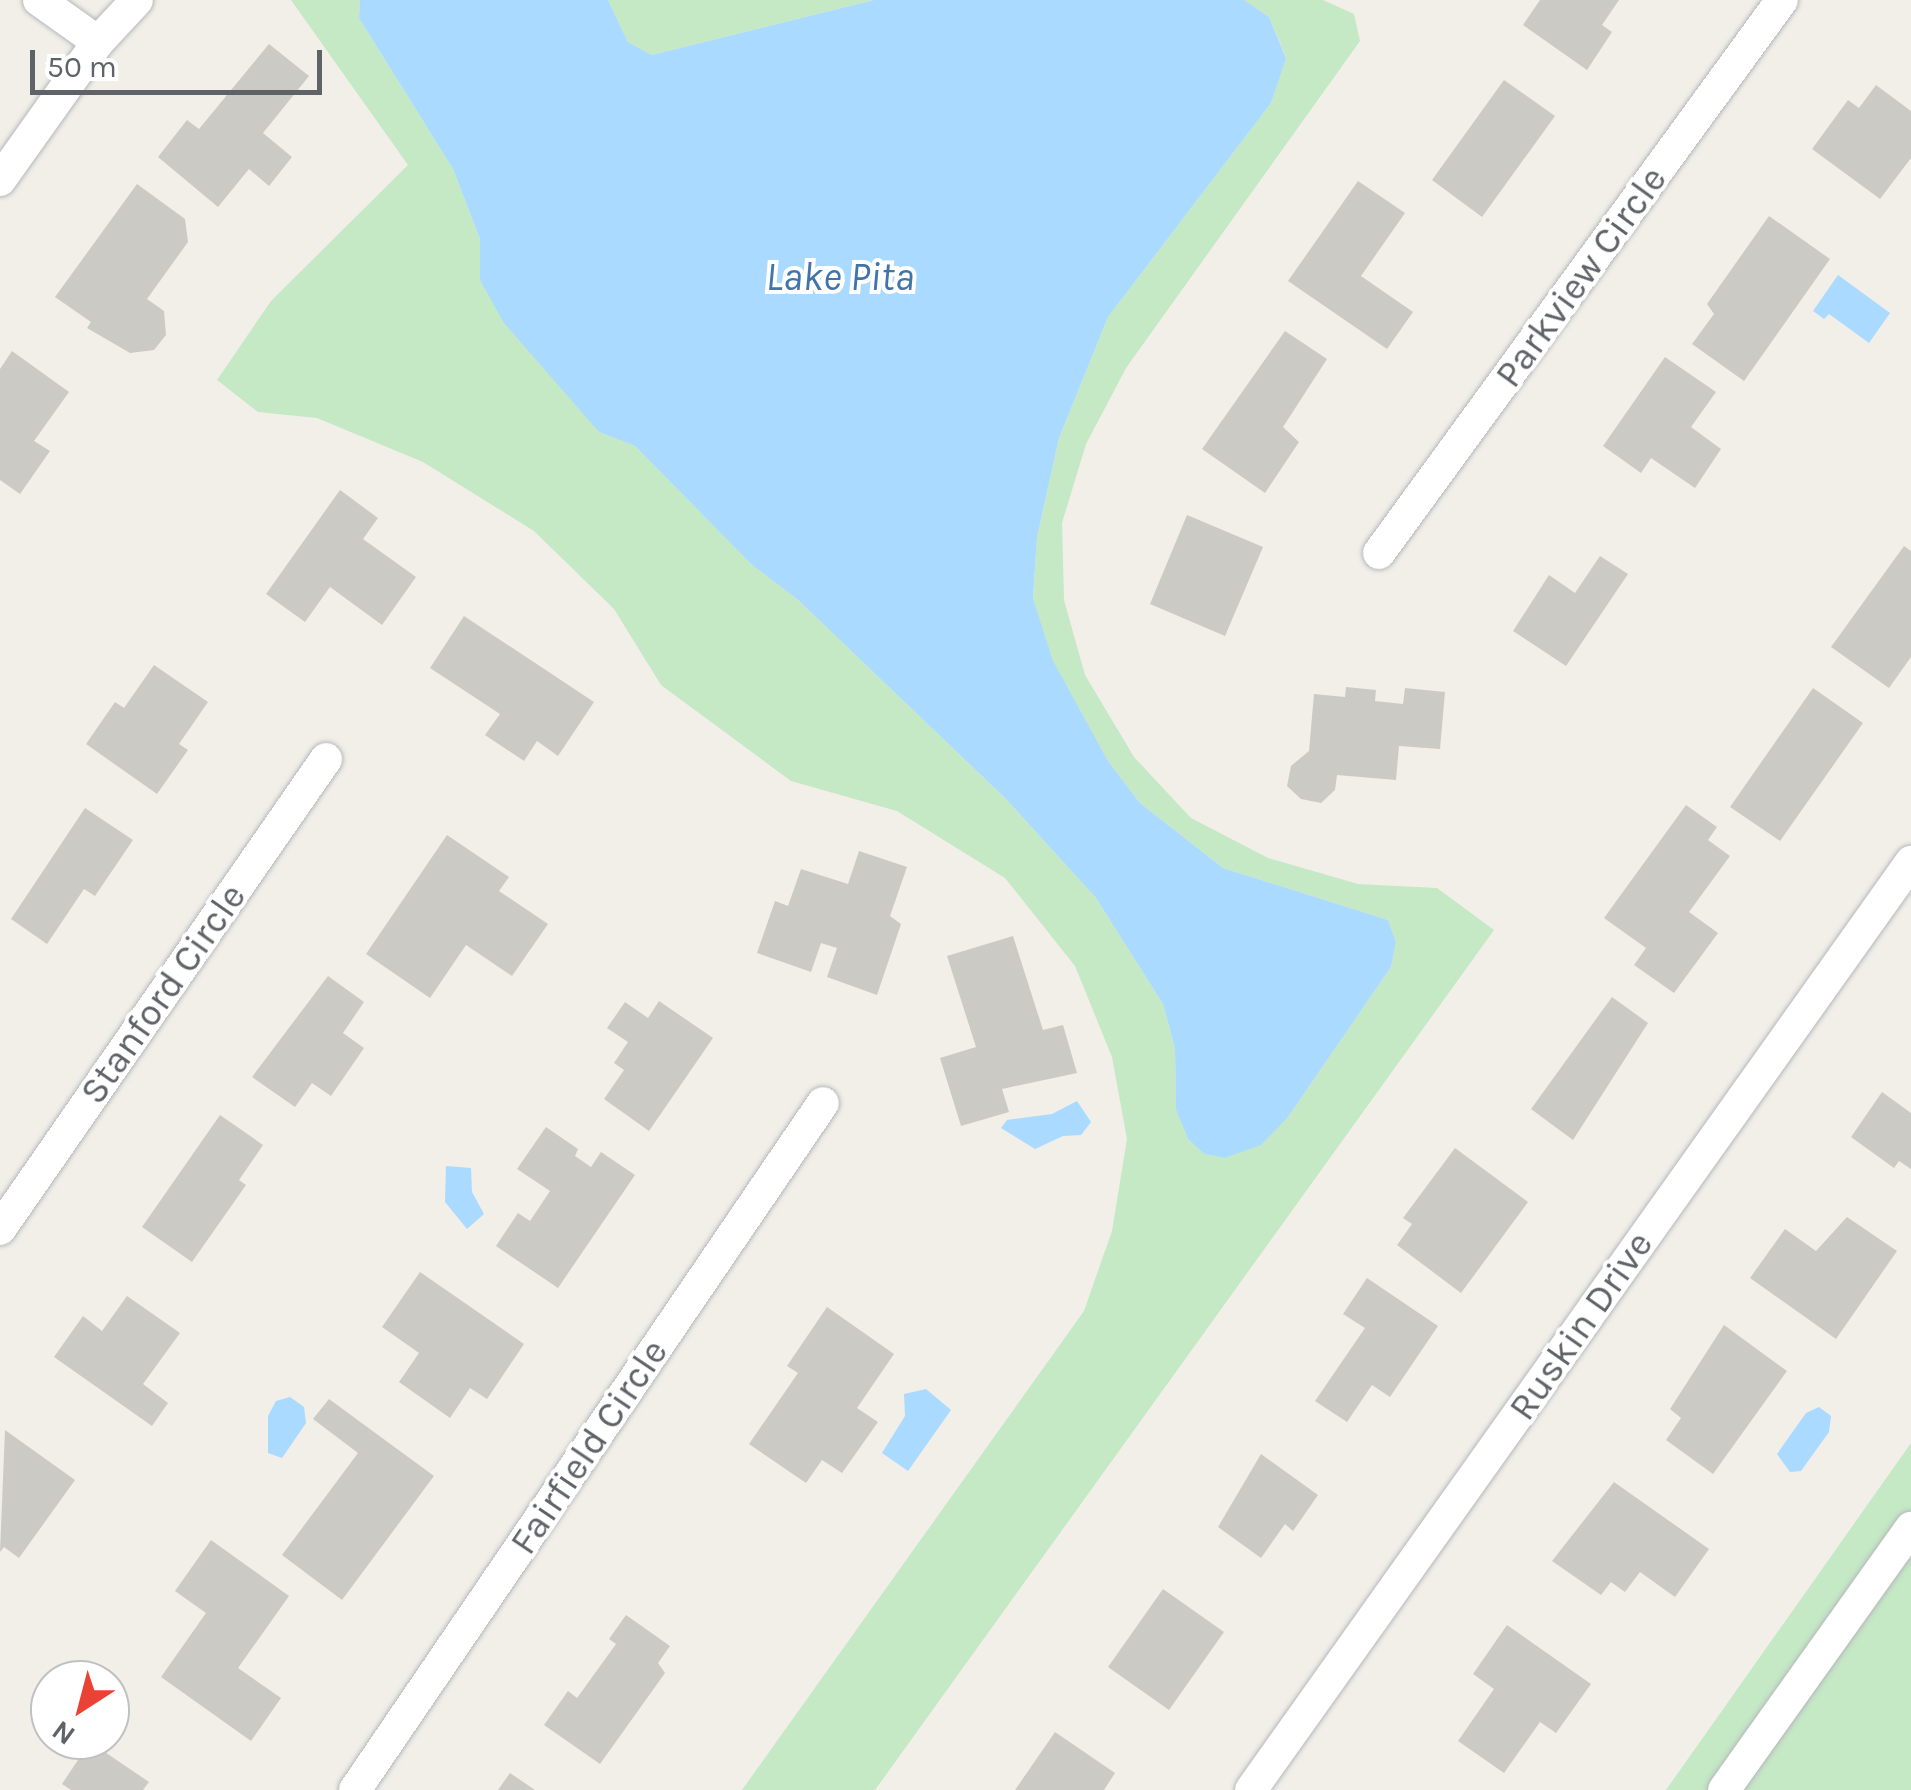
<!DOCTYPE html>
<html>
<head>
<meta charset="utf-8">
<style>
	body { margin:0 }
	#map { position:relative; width:1911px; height:1790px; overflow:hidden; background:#f1efe8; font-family:Karla,sans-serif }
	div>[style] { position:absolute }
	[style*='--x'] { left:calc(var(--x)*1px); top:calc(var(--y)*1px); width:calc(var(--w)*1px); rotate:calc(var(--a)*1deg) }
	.green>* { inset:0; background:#c5e8c5 }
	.water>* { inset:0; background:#aadaff }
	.building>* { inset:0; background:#cccac5 }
	.roads { filter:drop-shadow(0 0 2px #b5b8bc) drop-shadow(0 0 2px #b5b8bc) }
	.minor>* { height:32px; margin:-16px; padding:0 16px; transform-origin:16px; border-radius:16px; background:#fff }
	span { translate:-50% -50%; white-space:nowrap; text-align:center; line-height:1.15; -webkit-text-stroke:8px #fff; paint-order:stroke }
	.street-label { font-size:38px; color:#5f6368 }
	.water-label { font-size:40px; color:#4174aa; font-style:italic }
	.north { position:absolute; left:30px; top:1660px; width:100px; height:100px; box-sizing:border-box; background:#fff; border:2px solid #bfc1c3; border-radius:50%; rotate:216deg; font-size:28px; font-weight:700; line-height:40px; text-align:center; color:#5f6368 }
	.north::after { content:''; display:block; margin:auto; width:35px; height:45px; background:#ea4335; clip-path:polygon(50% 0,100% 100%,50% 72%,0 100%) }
	.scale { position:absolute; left:30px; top:50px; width:292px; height:45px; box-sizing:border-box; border:5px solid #5f6368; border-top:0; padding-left:12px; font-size:30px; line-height:35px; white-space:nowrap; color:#5f6368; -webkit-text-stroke:8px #fff; paint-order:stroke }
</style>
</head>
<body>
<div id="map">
	<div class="green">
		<i style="clip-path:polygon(291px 0,360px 0,359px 18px,453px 169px,480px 239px,480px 280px,599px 432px,635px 446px,752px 565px,797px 599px,1005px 798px,1096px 898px,1163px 1004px,1175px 1048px,1176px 1110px,1188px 1139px,1204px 1154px,1224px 1158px,1288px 1117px,1391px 967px,1396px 942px,1388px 920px,1223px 868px,1140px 803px,1108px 761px,1052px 661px,1033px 600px,1037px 537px,1059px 438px,1108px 317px,1271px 103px,1286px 57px,1269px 17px,1244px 0,1323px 0,1354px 14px,1360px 41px,1126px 368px,1086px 444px,1062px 523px,1064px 600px,1085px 675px,1134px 757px,1191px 818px,1268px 858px,1358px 884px,1437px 888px,1494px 930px,875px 1790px,742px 1790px,1084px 1311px,1112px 1231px,1127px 1139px,1112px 1057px,1075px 966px,1005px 878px,897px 811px,791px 781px,661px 685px,614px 609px,534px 531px,423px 462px,317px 418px,258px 412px,217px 380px,271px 301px,408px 165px)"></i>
		<i style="clip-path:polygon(608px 0,874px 0,652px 55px,628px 42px)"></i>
		<i style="clip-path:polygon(1911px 1443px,1911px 1790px,1666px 1790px,1820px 1572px)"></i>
	</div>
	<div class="water">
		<i style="clip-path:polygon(360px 0,608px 0,628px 42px,652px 55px,874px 0,1244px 0,1269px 17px,1286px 58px,1271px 103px,1108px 317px,1059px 438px,1037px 537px,1033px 599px,1053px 661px,1108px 761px,1140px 803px,1223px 868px,1388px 920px,1396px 942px,1391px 967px,1288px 1117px,1261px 1145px,1224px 1158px,1204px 1154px,1188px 1139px,1176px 1110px,1175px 1048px,1163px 1004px,1096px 898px,1005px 798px,797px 599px,752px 565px,635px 446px,599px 432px,504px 323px,480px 280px,480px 239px,453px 169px,359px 18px)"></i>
		<i style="clip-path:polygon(1838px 275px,1890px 313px,1869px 343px,1829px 314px,1824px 319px,1813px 311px)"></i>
		<i style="clip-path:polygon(1077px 1101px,1091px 1122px,1081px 1135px,1063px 1136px,1035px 1149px,1001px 1128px,1007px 1120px,1052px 1114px)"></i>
		<i style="clip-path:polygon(446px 1166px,471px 1168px,472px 1192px,484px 1214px,467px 1229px,445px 1202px)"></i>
		<i style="clip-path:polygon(926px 1389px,951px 1410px,908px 1471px,882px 1453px,905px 1416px,904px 1394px)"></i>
		<i style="clip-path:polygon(290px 1397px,304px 1407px,306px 1423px,282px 1458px,268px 1453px,268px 1416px,276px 1401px)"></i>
		<i style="clip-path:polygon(1819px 1407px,1831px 1416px,1829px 1432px,1801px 1471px,1790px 1472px,1777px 1454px,1806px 1413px)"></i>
	</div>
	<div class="building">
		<i style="clip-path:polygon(1540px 0,1619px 0,1602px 25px,1612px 32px,1587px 70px,1523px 25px)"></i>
		<i style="clip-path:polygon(269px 44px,309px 76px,263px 133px,292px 157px,269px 186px,249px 169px,218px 207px,158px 157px,187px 120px,199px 129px)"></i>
		<i style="clip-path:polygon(1504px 80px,1555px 116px,1482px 217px,1432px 180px)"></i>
		<i style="clip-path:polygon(1876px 85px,1911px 111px,1911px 158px,1880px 199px,1812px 149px,1848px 100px,1859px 108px)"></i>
		<i style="clip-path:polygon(1358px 181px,1405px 213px,1361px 276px,1413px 312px,1387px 349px,1288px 281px)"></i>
		<i style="clip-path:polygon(137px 184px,185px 219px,188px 242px,147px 299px,164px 311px,166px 335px,154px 350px,130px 353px,87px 328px,91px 322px,55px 297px)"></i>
		<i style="clip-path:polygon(1769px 216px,1830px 259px,1744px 381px,1692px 344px,1714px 314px,1707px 304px)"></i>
		<i style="clip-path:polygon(1285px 331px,1327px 359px,1283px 427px,1299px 442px,1265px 493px,1202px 449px)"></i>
		<i style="clip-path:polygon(12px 351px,69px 392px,34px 441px,50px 451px,20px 494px,0 480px,0 369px)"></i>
		<i style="clip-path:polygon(1665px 357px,1716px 392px,1691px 427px,1721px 449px,1695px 488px,1651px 458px,1641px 473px,1603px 446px)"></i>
		<i style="clip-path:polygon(340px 490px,378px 518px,363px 539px,416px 577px,382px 625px,330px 587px,305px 622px,266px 594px)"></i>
		<i style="clip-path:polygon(1187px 515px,1263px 547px,1225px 636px,1150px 604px)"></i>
		<i style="clip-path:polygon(1904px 546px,1911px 551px,1911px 657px,1889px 688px,1831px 647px)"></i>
		<i style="clip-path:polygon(1600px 556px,1628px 574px,1566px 666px,1513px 631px,1549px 575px,1575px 593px)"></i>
		<i style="clip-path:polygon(464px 616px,594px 702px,558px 756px,537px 741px,524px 761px,485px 735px,500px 714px,430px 668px)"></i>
		<i style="clip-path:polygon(154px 665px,208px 702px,179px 744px,188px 750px,157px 794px,86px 744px,115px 702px,124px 708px)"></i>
		<i style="clip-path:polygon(1346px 687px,1376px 690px,1375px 701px,1403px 704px,1405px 688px,1445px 692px,1440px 749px,1399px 746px,1396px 780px,1337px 775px,1335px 790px,1321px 803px,1301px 799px,1287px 786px,1291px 766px,1309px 751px,1314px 694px,1345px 697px)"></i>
		<i style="clip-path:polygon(1813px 688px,1863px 723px,1780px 841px,1730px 807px)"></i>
		<i style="clip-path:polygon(1686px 805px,1717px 827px,1708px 840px,1730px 856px,1689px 912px,1718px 933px,1674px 993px,1634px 965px,1646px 948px,1604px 918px)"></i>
		<i style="clip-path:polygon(85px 808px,133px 840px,95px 896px,84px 889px,47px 944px,11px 919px)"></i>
		<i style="clip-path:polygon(447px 835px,509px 877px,499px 891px,548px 924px,512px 976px,466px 945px,430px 998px,366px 954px)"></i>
		<i style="clip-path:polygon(859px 851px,907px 867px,890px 916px,901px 924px,877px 995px,827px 977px,837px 948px,821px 943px,811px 972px,757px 953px,775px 901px,788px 906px,801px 869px,848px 884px)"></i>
		<i style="clip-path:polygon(1013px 936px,1043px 1030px,1063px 1025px,1077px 1073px,1002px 1089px,1009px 1112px,961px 1126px,940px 1058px,976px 1047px,947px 956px)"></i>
		<i style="clip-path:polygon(328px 976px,364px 1002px,343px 1033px,364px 1048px,331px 1096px,312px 1083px,295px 1107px,252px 1077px)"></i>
		<i style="clip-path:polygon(1612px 997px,1648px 1023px,1573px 1140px,1531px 1109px)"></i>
		<i style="clip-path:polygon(659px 1001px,713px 1038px,649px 1131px,604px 1099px,624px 1070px,614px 1063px,628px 1042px,607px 1028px,625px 1002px,648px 1018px)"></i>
		<i style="clip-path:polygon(1882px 1092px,1911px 1113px,1911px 1169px,1899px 1161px,1894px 1168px,1851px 1137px)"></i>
		<i style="clip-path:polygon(220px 1115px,263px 1145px,239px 1180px,246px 1185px,192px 1262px,142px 1227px)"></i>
		<i style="clip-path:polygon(546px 1127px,578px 1149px,575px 1156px,591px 1167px,601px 1152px,635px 1175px,558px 1288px,496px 1246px,518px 1213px,530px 1221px,550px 1191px,517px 1169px)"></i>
		<i style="clip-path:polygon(1455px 1148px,1528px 1202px,1461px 1293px,1397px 1245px,1412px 1224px,1403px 1218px)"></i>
		<i style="clip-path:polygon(1847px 1217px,1897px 1251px,1836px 1339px,1750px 1278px,1785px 1229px,1816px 1251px)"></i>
		<i style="clip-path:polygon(420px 1272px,524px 1344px,487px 1399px,470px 1388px,450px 1418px,399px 1382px,419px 1353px,382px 1327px)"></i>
		<i style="clip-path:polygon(1367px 1278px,1438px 1326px,1390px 1397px,1372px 1385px,1347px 1422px,1315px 1401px,1365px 1328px,1343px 1314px)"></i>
		<i style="clip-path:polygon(127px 1296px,180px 1333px,143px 1384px,168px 1403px,152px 1426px,54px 1357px,83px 1316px,102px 1331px)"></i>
		<i style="clip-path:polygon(827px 1307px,894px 1354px,857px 1408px,878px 1422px,842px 1473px,822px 1460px,806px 1483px,749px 1444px,798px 1373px,787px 1366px)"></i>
		<i style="clip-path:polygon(1724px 1325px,1787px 1371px,1713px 1474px,1666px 1440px,1681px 1418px,1670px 1409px)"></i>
		<i style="clip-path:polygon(329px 1399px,434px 1476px,342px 1600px,282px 1555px,358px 1453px,313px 1419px)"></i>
		<i style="clip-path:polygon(5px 1430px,75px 1480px,19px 1558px,4px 1547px,0 1552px)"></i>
		<i style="clip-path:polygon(1261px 1454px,1318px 1495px,1293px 1531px,1285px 1524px,1261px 1558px,1218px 1527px)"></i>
		<i style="clip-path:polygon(1614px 1482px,1709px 1549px,1675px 1597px,1640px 1572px,1625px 1592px,1611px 1582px,1601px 1595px,1552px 1561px)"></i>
		<i style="clip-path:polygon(211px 1540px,289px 1596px,238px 1668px,281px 1698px,251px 1741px,161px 1677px,206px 1613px,175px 1591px)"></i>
		<i style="clip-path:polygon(1163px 1589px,1224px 1632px,1169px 1710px,1108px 1667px)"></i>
		<i style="clip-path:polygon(626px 1615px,670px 1646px,658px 1663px,665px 1673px,600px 1764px,544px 1725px,568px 1691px,577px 1698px,616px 1644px,609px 1639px)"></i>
		<i style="clip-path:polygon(1507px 1625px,1591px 1684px,1556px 1733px,1540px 1722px,1504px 1773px,1458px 1741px,1494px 1689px,1473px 1674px)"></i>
		<i style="clip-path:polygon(1055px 1732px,1115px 1773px,1104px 1790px,1015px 1790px)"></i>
		<i style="clip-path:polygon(90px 1742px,149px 1782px,143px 1790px,71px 1790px,62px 1784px)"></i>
		<i style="clip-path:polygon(510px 1773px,535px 1790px,498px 1790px)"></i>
	</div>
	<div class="roads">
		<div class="minor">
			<i style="--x:39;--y:0;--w:72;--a:35.4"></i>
			<i style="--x:0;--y:180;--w:169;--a:-54.6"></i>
			<i style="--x:98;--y:42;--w:57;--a:-47.1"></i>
			<i style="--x:1379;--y:553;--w:684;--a:-53.92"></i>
			<i style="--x:0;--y:1229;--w:572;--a:-55.25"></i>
			<i style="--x:355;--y:1790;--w:831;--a:-55.74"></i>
			<i style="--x:1251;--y:1790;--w:1139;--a:-54.58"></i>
			<i style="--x:1724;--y:1790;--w:322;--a:-54.5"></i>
		</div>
	</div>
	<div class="street-label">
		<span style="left:1581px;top:277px;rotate:-54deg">Parkview Circle</span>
		<span style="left:163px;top:994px;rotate:-55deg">Stanford Circle</span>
		<span style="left:1581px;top:1326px;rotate:-55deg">Ruskin Drive</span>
		<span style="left:589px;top:1447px;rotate:-56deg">Fairfield Circle</span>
	</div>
	<div class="water-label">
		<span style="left:840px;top:277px">Lake Pita</span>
	</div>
	<div class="north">N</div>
	<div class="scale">50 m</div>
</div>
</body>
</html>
